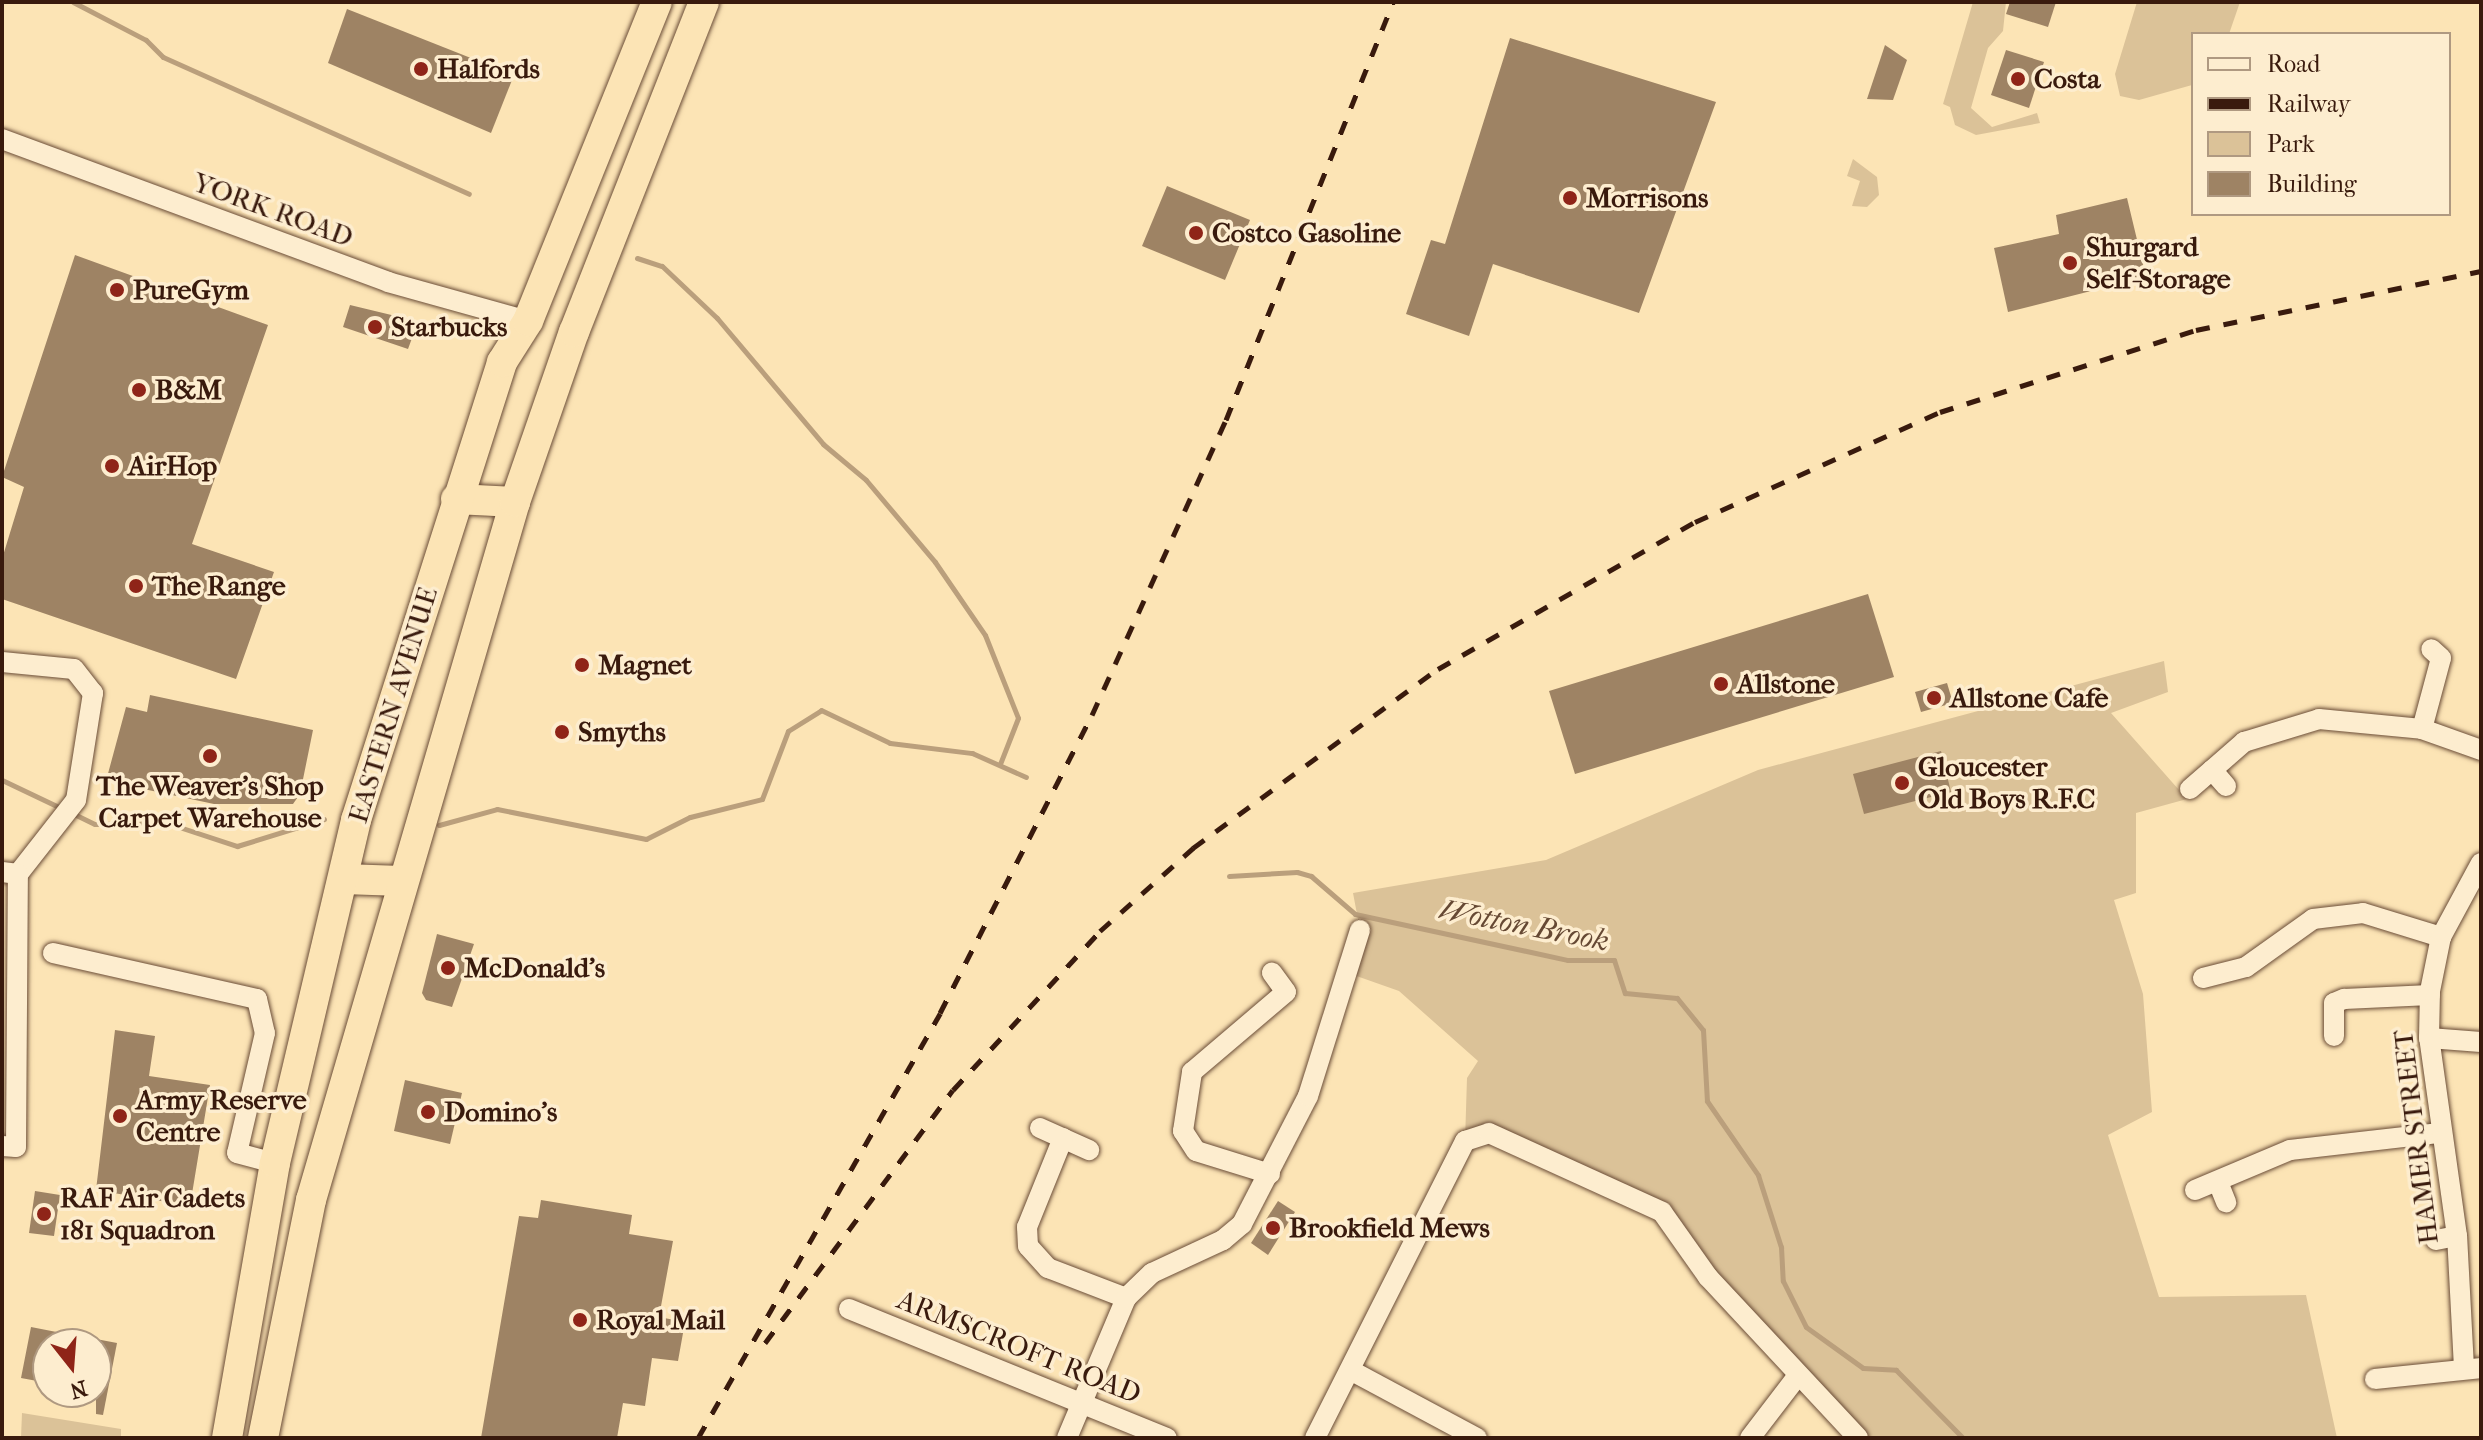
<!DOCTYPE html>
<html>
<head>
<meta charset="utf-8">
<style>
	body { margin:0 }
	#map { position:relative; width:2483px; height:1440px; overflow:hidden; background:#fce4b5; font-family:"IM FELL French Canon",serif }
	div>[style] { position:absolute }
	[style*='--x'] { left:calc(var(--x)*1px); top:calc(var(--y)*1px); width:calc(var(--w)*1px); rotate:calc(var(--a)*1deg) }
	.green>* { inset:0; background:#dbc298 }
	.stream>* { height:5px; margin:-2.5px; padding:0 2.5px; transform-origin:2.5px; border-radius:2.5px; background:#ba9f7c }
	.building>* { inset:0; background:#9e8364 }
	.roads { filter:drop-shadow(0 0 2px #6a4c37) drop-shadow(0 0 2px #6a4c37) }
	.minor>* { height:20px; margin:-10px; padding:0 10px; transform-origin:10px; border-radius:10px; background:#fdedcf }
	.highway>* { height:30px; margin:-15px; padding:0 15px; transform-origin:15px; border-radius:15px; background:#fce4b5 }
	.rail>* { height:5px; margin-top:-2.5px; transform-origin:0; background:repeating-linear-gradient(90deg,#391a0d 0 14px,transparent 0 28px) }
	.dots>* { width:22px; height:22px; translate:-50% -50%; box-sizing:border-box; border:4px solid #fdedcf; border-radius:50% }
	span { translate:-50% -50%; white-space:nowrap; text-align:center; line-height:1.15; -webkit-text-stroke:7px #fdedcf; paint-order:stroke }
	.poi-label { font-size:28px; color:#391a0d; font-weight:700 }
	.left { translate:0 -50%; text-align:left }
	.street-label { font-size:28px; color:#391a0d }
	.water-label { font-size:30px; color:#664934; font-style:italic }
	.frame { position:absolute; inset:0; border:4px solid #391a0d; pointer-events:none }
	.legend { position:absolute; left:2191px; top:32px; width:260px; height:184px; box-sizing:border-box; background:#fdedcf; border:2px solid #af9981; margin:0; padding:10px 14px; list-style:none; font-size:24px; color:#391a0d }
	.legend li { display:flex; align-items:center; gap:16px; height:40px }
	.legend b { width:40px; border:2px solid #af9981 }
	.north { position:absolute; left:32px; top:1328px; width:80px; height:80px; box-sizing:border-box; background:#fdedcf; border:2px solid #af9981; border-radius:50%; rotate:163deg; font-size:22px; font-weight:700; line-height:32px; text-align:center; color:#391a0d }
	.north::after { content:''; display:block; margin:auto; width:28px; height:36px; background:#8f2418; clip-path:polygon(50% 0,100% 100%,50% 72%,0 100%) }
</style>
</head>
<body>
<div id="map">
	<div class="green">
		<i style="clip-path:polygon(1973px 2px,2006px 2px,2003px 31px,1988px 48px,1971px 108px,1992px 127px,2037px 113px,2040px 123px,1976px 135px,1955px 125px,1950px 107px,1943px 104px)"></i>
		<i style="clip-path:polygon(2137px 2px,2240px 2px,2229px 34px,2193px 34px,2192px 85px,2139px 100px,2120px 96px,2115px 74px)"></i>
		<i style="clip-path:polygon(1853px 159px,1877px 177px,1879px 195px,1867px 207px,1852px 206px,1860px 181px,1847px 176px)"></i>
		<i style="clip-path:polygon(2164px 661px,2168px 692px,2111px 713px,2187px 799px,2136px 813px,2136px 893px,2114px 900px,2143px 994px,2152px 1112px,2108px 1135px,2159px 1297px,2306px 1295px,2337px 1438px,1858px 1438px,1662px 1212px,1489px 1133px,1465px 1141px,1467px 1078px,1478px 1061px,1399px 991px,1348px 973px,1360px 930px,1353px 893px,1546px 860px,1758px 770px)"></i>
		<i style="clip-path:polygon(22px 1413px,121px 1429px,121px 1438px,21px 1438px)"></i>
	</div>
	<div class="stream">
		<i style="--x:73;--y:2;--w:82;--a:27.5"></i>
		<i style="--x:146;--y:40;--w:24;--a:45"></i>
		<i style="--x:163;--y:57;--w:335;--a:24.1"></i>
		<i style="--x:637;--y:258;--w:26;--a:18"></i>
		<i style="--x:662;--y:266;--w:76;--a:43.4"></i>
		<i style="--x:717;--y:318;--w:165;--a:49.9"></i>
		<i style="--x:823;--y:444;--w:56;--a:39.9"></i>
		<i style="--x:866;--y:480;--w:107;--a:49.9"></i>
		<i style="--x:935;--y:562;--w:88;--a:55.6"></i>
		<i style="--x:985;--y:635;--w:89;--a:68.3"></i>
		<i style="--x:1018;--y:718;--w:49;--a:111.4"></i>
		<i style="--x:2;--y:780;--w:68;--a:25.4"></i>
		<i style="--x:72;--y:813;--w:25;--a:26"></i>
		<i style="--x:95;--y:824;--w:72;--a:-0.8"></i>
		<i style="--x:167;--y:823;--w:74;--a:18.2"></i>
		<i style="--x:237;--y:846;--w:91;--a:-17.2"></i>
		<i style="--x:439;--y:825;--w:60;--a:-15.4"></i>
		<i style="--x:497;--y:809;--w:152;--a:11.4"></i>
		<i style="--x:646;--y:839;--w:49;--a:-26.6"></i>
		<i style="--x:690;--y:817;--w:74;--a:-14"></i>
		<i style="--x:762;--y:799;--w:73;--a:-69.1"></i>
		<i style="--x:788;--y:731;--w:39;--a:-32"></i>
		<i style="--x:821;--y:710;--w:76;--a:25.6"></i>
		<i style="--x:890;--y:743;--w:83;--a:7"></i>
		<i style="--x:972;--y:753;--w:59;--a:24"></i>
		<i style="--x:1229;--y:876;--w:68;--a:-3.4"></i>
		<i style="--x:1297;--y:872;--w:15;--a:16"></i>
		<i style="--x:1311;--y:876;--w:58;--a:40.8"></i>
		<i style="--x:1355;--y:914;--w:218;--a:12.2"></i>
		<i style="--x:1568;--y:960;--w:46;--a:0"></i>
		<i style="--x:1614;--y:960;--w:35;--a:72"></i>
		<i style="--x:1625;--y:993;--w:52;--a:5.5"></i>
		<i style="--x:1677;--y:998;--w:41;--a:50.9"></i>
		<i style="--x:1703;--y:1030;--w:71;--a:86.8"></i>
		<i style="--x:1707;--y:1101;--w:90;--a:55.4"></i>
		<i style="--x:1758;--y:1175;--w:76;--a:72.3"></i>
		<i style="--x:1781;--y:1247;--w:34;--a:87"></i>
		<i style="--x:1783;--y:1281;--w:51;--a:63.4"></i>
		<i style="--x:1806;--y:1327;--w:70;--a:35.7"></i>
		<i style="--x:1863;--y:1368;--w:33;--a:3"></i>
		<i style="--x:1896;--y:1370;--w:95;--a:45.4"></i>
	</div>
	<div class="building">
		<i style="clip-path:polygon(2010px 2px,2056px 2px,2048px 27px,2006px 14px)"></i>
		<i style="clip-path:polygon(347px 9px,514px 75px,491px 133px,328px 63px)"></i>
		<i style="clip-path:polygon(1510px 38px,1716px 102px,1639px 313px,1493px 264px,1469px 336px,1406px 314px,1431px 240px,1445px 244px)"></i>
		<i style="clip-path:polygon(1885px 45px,1907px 60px,1893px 100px,1867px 99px)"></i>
		<i style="clip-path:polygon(2006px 50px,2044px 62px,2029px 108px,1991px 95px)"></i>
		<i style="clip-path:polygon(1167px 186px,1250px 220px,1225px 280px,1142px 246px)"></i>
		<i style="clip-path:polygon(2127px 198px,2146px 277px,2008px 312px,1994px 248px,2059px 234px,2056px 215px)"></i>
		<i style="clip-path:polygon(75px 255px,268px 325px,192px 544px,274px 572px,236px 679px,2px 599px,2px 559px,24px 487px,2px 477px)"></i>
		<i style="clip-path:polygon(350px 305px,408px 319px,406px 327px,415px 330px,408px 349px,343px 327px)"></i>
		<i style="clip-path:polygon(1868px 594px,1894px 677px,1575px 774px,1549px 691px)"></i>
		<i style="clip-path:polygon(1947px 683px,1953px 703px,1921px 712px,1915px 692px)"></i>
		<i style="clip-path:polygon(150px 695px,313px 730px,300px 794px,293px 804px,214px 804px,106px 781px,126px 707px,147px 712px)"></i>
		<i style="clip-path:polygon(1941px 751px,1951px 792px,1864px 814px,1853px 774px)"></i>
		<i style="clip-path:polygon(437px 934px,474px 944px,452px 1007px,426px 1000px,422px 993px)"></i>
		<i style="clip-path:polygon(115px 1030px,155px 1036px,149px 1076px,210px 1085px,190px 1206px,96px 1190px)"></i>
		<i style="clip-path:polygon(405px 1080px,462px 1093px,450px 1144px,394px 1131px)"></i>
		<i style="clip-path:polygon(35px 1191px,60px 1195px,54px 1236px,29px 1233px)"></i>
		<i style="clip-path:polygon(541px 1200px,632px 1215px,629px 1234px,673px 1241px,659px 1317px,685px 1322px,678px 1361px,652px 1358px,645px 1406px,623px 1403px,617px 1438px,481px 1438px,519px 1216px,538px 1218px)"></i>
		<i style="clip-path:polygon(1278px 1201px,1295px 1212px,1268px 1255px,1251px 1243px)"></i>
		<i style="clip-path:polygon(31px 1327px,82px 1337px,81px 1344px,48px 1344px,48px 1383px,21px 1378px)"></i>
		<i style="clip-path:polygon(96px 1339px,117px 1343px,103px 1415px,96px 1414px)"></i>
	</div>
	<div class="roads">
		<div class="minor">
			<i style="--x:2;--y:139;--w:412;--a:20.3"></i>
			<i style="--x:388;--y:282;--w:145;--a:15.6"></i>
			<i style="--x:2;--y:662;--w:72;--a:5.6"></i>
			<i style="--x:74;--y:669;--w:31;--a:52"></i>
			<i style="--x:93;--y:693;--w:108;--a:99"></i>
			<i style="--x:76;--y:800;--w:94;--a:128.1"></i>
			<i style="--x:18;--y:874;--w:16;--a:-173"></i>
			<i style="--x:2422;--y:729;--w:73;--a:-75"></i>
			<i style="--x:2441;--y:658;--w:13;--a:-138"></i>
			<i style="--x:2226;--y:786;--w:21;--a:-131"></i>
			<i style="--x:2212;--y:770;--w:43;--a:-41.2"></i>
			<i style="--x:2244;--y:742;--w:78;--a:-17"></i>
			<i style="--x:2319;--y:719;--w:103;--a:5.5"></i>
			<i style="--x:2422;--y:729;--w:63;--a:19.6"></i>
			<i style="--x:2190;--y:789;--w:29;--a:-41"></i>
			<i style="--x:53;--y:953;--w:209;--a:12.7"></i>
			<i style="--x:257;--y:999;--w:35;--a:77"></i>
			<i style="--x:265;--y:1033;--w:123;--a:103.1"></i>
			<i style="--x:237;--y:1153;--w:39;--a:15"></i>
			<i style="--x:2203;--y:978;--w:44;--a:-14.3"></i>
			<i style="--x:2246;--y:967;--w:82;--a:-35.6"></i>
			<i style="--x:2313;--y:919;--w:50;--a:-6.8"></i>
			<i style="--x:2363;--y:913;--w:82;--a:17.1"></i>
			<i style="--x:2334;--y:1036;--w:33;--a:-90"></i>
			<i style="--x:2334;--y:1003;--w:11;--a:-22"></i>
			<i style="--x:2344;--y:999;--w:86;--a:-2.7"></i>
			<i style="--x:2429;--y:1038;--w:52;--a:4.4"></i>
			<i style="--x:1040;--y:1128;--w:54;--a:24.2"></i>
			<i style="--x:1063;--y:1138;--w:96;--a:112"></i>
			<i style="--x:1027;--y:1227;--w:19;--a:87"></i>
			<i style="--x:1028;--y:1246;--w:30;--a:48"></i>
			<i style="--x:1048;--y:1268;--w:84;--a:21"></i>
			<i style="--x:2;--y:1146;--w:14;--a:4"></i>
			<i style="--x:16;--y:1147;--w:273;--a:-89.6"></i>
			<i style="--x:1270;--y:1174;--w:77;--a:-162.7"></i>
			<i style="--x:1196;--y:1151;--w:24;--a:-123"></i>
			<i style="--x:1183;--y:1131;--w:60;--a:-81.3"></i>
			<i style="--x:1192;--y:1072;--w:123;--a:-40.4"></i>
			<i style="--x:1286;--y:992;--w:24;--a:-126"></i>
			<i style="--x:2218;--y:1182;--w:22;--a:68"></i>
			<i style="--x:2195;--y:1190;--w:103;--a:-22.8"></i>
			<i style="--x:2290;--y:1150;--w:151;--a:-6.5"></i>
			<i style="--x:2436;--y:1240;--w:21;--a:-11"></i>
			<i style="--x:849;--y:1309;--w:343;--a:22.1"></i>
			<i style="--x:2464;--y:1368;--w:132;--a:-93"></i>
			<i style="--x:2457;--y:1236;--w:200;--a:-98"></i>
			<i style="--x:2429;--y:1038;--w:47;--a:-88.8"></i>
			<i style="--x:2430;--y:991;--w:55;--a:-78.5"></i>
			<i style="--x:2441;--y:937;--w:84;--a:-61.6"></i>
			<i style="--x:1350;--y:1370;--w:144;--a:28.2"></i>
			<i style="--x:2375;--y:1379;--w:107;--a:-5.9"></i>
			<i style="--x:1067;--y:1438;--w:152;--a:-67.1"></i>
			<i style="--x:1126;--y:1298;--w:36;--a:-44"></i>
			<i style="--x:1152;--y:1273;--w:78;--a:-24.9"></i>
			<i style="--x:1223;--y:1240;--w:25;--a:-40"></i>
			<i style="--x:1242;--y:1224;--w:144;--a:-62.7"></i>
			<i style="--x:1308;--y:1096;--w:174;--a:-72.6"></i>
			<i style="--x:1315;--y:1438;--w:333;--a:-63.2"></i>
			<i style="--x:1465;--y:1141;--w:25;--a:-18"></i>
			<i style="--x:1489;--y:1133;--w:190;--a:24.5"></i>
			<i style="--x:1662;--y:1212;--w:80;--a:54.7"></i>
			<i style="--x:1708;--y:1277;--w:220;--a:47"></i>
			<i style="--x:1750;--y:1438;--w:76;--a:-52.5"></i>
		</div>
		<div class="highway">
			<i style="--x:456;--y:499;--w:59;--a:2.9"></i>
			<i style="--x:344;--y:879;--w:57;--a:2"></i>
			<i style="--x:227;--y:1438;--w:279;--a:-80.1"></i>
			<i style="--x:275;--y:1163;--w:352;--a:-76.7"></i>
			<i style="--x:356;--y:820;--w:481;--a:-72.3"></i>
			<i style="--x:502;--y:362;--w:49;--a:-57.6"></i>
			<i style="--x:528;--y:321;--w:344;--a:-68"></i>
			<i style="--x:263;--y:1438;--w:243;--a:-78.6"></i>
			<i style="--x:311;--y:1200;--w:727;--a:-73.71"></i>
			<i style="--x:515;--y:502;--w:180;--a:-70.9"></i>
			<i style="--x:574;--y:332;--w:355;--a:-68.5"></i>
		</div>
	</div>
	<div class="rail">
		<i style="--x:765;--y:1343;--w:315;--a:-53.4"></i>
		<i style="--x:953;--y:1090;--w:217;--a:-47.2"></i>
		<i style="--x:1100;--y:931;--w:125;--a:-41.7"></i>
		<i style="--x:1193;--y:848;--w:303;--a:-36.2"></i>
		<i style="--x:1438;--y:669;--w:296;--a:-29.8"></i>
		<i style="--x:1695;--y:522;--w:269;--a:-24.2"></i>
		<i style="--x:1940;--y:412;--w:269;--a:-17.8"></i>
		<i style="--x:2196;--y:330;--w:291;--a:-11.7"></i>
		<i style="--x:698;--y:1438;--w:489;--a:-60.3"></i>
		<i style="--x:940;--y:1013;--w:335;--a:-63"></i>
		<i style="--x:1092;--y:715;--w:324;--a:-65.6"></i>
		<i style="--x:1226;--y:420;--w:450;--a:-68.2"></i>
	</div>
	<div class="dots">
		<i style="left:421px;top:69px;background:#8f2418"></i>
		<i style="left:2018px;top:79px;background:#8f2418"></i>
		<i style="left:1570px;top:198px;background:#8f2418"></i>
		<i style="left:1196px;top:233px;background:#8f2418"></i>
		<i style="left:2070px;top:263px;background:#8f2418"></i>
		<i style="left:117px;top:290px;background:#8f2418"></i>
		<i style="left:375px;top:327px;background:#8f2418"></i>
		<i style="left:139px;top:390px;background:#8f2418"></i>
		<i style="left:112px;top:466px;background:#8f2418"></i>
		<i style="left:136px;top:586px;background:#8f2418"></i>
		<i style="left:582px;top:665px;background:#8f2418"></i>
		<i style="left:1721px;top:684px;background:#8f2418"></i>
		<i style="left:1934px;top:698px;background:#8f2418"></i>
		<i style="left:562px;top:732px;background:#8f2418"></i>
		<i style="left:210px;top:756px;background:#8f2418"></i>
		<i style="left:1902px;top:783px;background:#8f2418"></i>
		<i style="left:448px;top:968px;background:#8f2418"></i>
		<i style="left:428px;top:1112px;background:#8f2418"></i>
		<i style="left:120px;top:1116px;background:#8f2418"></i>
		<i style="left:44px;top:1214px;background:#8f2418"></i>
		<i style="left:1273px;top:1228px;background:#8f2418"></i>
		<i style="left:580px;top:1320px;background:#8f2418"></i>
	</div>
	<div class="poi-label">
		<span class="left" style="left:437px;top:69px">Halfords</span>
		<span class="left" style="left:2034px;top:79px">Costa</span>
		<span class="left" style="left:1586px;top:198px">Morrisons</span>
		<span class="left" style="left:1212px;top:233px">Costco Gasoline</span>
		<span class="left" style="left:2086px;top:263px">Shurgard<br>Self-Storage</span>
		<span class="left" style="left:133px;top:290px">PureGym</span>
		<span class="left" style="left:391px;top:327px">Starbucks</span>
		<span class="left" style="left:155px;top:390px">B&amp;M</span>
		<span class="left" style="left:128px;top:466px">AirHop</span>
		<span class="left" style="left:152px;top:586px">The Range</span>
		<span class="left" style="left:598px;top:665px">Magnet</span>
		<span class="left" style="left:1737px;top:684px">Allstone</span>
		<span class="left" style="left:1950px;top:698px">Allstone Cafe</span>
		<span class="left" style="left:578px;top:732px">Smyths</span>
		<span class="left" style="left:1918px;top:783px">Gloucester<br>Old Boys R.F.C</span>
		<span style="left:210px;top:802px">The Weaver's Shop<br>Carpet Warehouse</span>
		<span class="left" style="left:464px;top:968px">McDonald's</span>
		<span class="left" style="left:136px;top:1116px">Army Reserve<br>Centre</span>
		<span class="left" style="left:444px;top:1112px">Domino's</span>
		<span class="left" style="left:60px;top:1214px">RAF Air Cadets<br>181 Squadron</span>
		<span class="left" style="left:1289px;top:1228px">Brookfield Mews</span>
		<span class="left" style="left:596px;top:1320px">Royal Mail</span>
	</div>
	<div class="street-label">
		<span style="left:273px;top:210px;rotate:20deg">YORK ROAD</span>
		<span style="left:393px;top:705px;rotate:-73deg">EASTERN AVENUE</span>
		<span style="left:2416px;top:1137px;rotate:-97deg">HAMER STREET</span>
		<span style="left:1019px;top:1347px;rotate:22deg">ARMSCROFT ROAD</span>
	</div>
	<div class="water-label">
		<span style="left:1524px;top:926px;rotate:11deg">Wotton Brook</span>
	</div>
	<div class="frame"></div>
	<ul class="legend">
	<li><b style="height:10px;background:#fdedcf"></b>Road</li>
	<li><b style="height:10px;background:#391a0d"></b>Railway</li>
	<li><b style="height:22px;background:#dbc298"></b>Park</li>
	<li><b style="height:22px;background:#9e8364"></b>Building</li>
	</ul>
	<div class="north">N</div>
</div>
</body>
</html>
